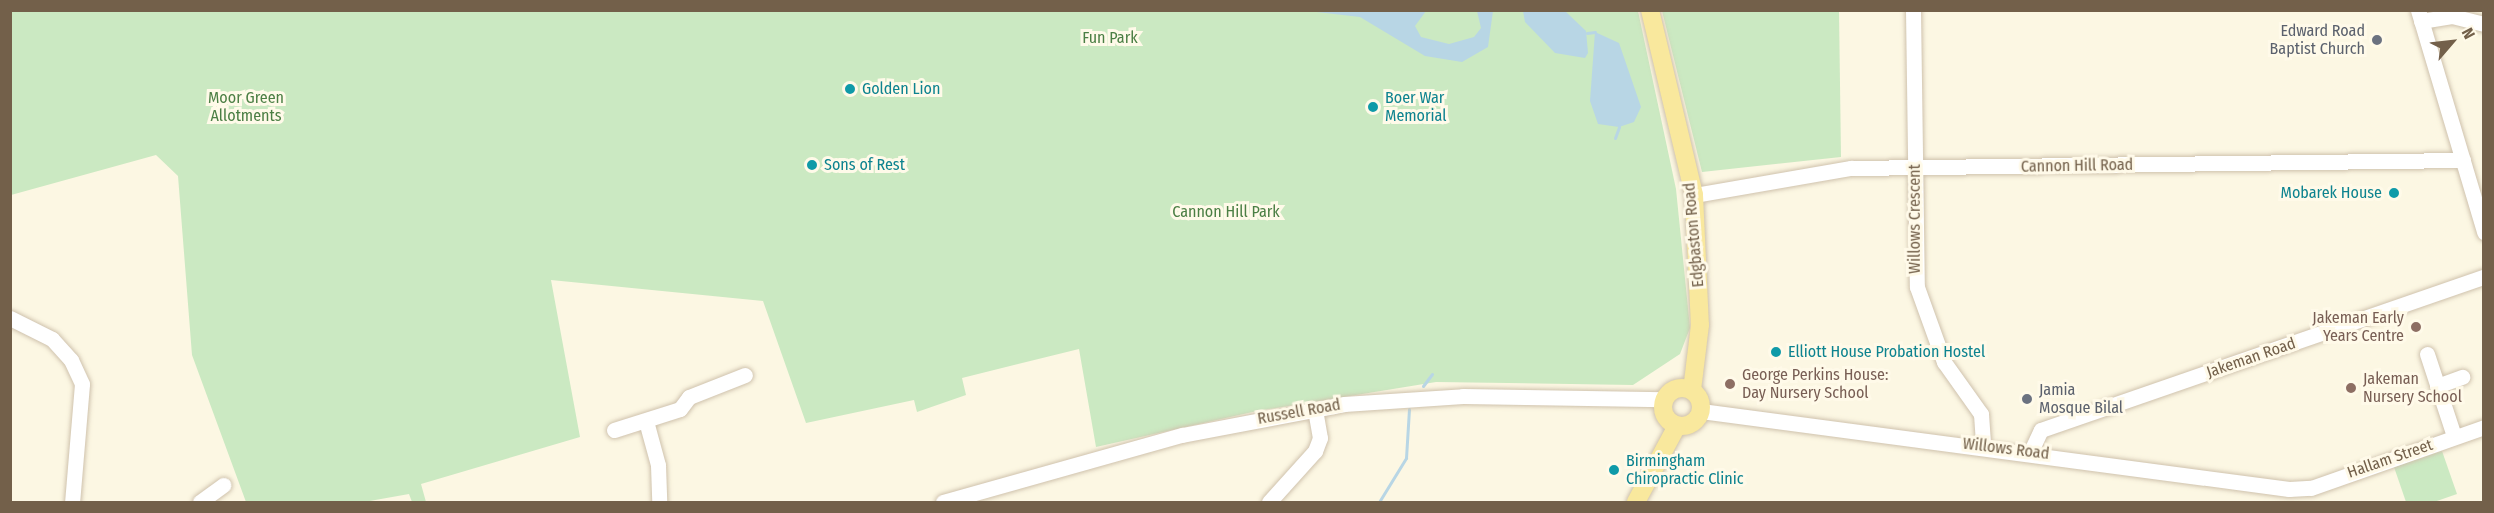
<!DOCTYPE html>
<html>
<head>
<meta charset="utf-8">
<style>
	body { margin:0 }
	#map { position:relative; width:2494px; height:513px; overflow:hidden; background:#fcf7e3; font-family:"Fira Sans Condensed",sans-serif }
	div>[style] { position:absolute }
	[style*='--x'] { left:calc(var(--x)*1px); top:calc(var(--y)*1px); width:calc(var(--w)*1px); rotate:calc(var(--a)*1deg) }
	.green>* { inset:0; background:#cbe9c2 }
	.water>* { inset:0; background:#b8d6e5 }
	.stream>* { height:3px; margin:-1.5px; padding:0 1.5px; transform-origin:1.5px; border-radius:1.5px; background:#b8d6e5 }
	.roads { filter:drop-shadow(0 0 2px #cfc2ad) drop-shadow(0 0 2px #cfc2ad) }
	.minor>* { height:15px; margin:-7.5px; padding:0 7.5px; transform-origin:7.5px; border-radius:7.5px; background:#fff }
	.major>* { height:18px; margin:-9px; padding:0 9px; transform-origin:9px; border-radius:9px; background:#f9e89d }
	.major>.ring { margin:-9px; padding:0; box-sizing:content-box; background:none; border:18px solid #f9e89d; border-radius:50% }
	.dots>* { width:16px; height:16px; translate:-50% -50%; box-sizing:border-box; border:3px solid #fffae9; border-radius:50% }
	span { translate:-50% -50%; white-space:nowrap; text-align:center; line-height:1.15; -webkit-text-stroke:6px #fffae9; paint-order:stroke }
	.worship-label { font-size:16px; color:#5b616d }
	.right { translate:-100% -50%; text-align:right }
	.left { translate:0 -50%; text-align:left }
	.park-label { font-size:16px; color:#4b7f44 }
	.culture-label { font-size:16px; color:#0d838f }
	.street-label { font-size:16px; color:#73604a }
	.education-label { font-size:16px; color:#785e54 }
	.frame { position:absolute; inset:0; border:12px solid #73604a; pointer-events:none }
	.north { position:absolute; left:2422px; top:12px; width:60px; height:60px; -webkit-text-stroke:4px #fffae9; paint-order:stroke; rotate:62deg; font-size:16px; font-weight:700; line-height:24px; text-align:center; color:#73604a }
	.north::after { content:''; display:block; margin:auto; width:21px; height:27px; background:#73604a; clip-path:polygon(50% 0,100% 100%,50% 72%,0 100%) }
</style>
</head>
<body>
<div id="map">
	<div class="green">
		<i style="clip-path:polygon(11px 11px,1638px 11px,1676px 189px,1690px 328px,1680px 354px,1633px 385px,1436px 382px,1257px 411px,1096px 447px,1079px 349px,962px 378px,966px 395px,917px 412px,914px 400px,806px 423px,763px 301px,551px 280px,580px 437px,421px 484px,426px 502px,412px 502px,409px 494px,364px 502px,246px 502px,192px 355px,178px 176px,156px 155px,11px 195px)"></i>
		<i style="clip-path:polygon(1662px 11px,1839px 11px,1841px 157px,1702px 172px)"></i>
		<i style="clip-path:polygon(2442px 451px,2457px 494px,2434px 502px,2406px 502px,2394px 467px)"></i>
	</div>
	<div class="water">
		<i style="clip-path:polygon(1308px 11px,1426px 11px,1415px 26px,1421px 37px,1449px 44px,1474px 37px,1481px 28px,1477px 11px,1493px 11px,1488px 47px,1462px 62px,1425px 56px,1360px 17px)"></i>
		<i style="clip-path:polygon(1523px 11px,1565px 11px,1586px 31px,1588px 53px,1585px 58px,1555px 53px,1525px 22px)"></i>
		<i style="clip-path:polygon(1595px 32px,1619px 43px,1641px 107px,1634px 122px,1619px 127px,1598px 124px,1590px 101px)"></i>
	</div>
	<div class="stream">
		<i style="--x:1587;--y:33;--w:8;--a:-7"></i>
		<i style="--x:1615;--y:138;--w:12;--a:-70"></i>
		<i style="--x:1423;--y:386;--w:15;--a:-53"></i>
		<i style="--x:1379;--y:502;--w:52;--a:-58.5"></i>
		<i style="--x:1406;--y:458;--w:49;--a:-86.5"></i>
	</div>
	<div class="roads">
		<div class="minor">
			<i style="--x:1913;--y:10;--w:277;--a:89.2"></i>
			<i style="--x:1917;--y:287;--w:80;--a:70.2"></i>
			<i style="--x:1944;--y:362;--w:64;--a:54.6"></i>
			<i style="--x:1981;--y:414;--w:32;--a:86"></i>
			<i style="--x:2418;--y:10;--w:232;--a:73.4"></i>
			<i style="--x:2421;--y:21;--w:31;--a:-9"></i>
			<i style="--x:2452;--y:16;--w:33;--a:14"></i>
			<i style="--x:1694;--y:195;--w:159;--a:-9.8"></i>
			<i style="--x:1851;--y:168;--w:612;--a:-0.75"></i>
			<i style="--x:10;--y:318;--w:47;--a:26.6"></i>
			<i style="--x:52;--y:339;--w:28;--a:48"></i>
			<i style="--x:71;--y:360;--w:26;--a:65"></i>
			<i style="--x:82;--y:384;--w:118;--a:94.8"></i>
			<i style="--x:2427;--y:354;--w:86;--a:71.8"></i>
			<i style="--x:2437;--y:386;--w:27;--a:-20"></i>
			<i style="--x:1701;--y:411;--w:593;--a:7.56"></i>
			<i style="--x:2289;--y:489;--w:22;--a:-3"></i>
			<i style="--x:2311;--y:488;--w:183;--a:-19.4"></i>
			<i style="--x:646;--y:421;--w:46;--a:74.7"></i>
			<i style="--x:658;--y:465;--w:37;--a:88"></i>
			<i style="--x:614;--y:430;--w:69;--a:-17.7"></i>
			<i style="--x:680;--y:409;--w:15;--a:-53"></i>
			<i style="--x:689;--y:397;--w:60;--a:-21.4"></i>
			<i style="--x:2031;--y:451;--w:23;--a:-65"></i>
			<i style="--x:2041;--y:430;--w:469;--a:-19.1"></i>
			<i style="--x:200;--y:502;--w:29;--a:-36"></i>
			<i style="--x:943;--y:502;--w:248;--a:-15.7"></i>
			<i style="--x:1182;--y:435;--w:165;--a:-10.8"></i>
			<i style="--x:1344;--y:404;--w:119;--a:-3.8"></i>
			<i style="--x:1463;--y:396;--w:201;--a:0.9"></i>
			<i style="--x:1269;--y:502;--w:69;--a:-48"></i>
			<i style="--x:1315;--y:451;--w:14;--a:-69"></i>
			<i style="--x:1320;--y:438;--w:28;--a:-100"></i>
		</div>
		<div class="major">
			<i style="--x:1650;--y:10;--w:190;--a:76.6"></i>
			<i style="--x:1694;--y:195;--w:130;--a:87.4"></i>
			<i style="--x:1700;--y:325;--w:65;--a:97"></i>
			<i class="ring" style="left:1663px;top:388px;width:20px;height:20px"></i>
			<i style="--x:1636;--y:502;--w:86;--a:-61.7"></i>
		</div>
	</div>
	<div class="dots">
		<i style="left:2377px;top:40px;background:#6b7280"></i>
		<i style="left:850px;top:89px;background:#0f9aa8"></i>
		<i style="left:1373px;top:107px;background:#0f9aa8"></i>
		<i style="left:812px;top:165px;background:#0f9aa8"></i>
		<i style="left:2394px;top:193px;background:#0f9aa8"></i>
		<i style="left:2416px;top:327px;background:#8d6e63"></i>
		<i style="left:1776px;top:352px;background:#0f9aa8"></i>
		<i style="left:1730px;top:384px;background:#8d6e63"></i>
		<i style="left:2351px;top:388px;background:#8d6e63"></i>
		<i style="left:2027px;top:399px;background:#6b7280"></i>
		<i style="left:1614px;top:470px;background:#0f9aa8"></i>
	</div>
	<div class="worship-label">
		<span class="right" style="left:2365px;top:40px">Edward Road<br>Baptist Church</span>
		<span class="left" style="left:2039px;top:399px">Jamia<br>Mosque Bilal</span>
	</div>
	<div class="park-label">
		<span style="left:1110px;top:38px">Fun Park</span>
		<span style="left:246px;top:107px">Moor Green<br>Allotments</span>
		<span style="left:1226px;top:212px">Cannon Hill Park</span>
	</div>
	<div class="culture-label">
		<span class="left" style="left:862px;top:89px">Golden Lion</span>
		<span class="left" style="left:1385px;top:107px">Boer War<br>Memorial</span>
		<span class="left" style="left:824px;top:165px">Sons of Rest</span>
		<span class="right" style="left:2382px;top:193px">Mobarek House</span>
		<span class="left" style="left:1788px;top:352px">Elliott House Probation Hostel</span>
		<span class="left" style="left:1626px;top:470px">Birmingham<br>Chiropractic Clinic</span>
	</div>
	<div class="street-label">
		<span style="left:2077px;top:166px;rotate:-1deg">Cannon Hill Road</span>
		<span style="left:1915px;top:219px;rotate:-90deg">Willows Crescent</span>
		<span style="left:1694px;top:235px;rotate:-95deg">Edgbaston Road</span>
		<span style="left:2251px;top:358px;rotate:-19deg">Jakeman Road</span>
		<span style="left:1299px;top:412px;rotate:-10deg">Russell Road</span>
		<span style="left:2006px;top:449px;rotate:7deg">Willows Road</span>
		<span style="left:2390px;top:459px;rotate:-19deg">Hallam Street</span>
	</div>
	<div class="education-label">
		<span class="right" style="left:2404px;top:327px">Jakeman Early<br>Years Centre</span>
		<span class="left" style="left:1742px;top:384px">George Perkins House:<br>Day Nursery School</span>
		<span class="left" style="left:2363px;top:388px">Jakeman<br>Nursery School</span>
	</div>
	<div class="frame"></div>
	<div class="north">N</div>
</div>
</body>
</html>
